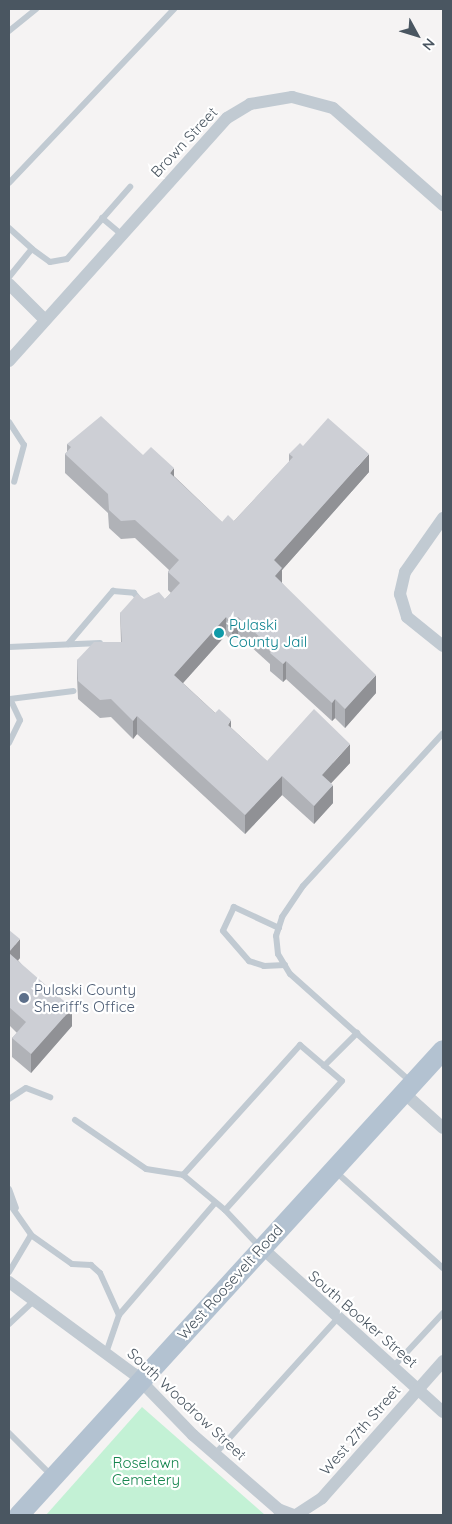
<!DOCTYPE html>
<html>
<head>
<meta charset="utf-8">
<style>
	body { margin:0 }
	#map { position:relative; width:452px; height:1524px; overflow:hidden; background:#f5f3f3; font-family:Quicksand,sans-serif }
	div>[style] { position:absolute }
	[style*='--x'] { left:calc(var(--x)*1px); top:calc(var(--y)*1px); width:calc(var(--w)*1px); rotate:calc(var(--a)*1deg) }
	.green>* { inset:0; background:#c3f1d5 }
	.service>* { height:6px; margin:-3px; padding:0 3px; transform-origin:3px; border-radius:3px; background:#c1cad2 }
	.minor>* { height:12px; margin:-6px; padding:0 6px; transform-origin:6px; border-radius:6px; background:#c1cad2 }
	.primary>* { height:20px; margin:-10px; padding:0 10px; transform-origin:10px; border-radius:10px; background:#b3c2d1 }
	.wall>* { inset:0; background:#b0b2b7 }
	.shaded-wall>* { inset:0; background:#909195 }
	.building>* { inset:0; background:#cdcfd5 }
	.dots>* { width:14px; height:14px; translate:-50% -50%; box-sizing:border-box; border:2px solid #fff; border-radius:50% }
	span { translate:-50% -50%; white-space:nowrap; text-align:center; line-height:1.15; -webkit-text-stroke:4.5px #fff; paint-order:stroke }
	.street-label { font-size:15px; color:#4a5661 }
	.culture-label { font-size:15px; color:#0d838f }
	.left { translate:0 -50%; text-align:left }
	.service-label { font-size:15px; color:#4e5e75 }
	.park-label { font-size:15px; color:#17864f }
	.frame { position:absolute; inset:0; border:10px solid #4a5661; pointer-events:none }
	.north { position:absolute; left:392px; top:10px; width:50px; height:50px; -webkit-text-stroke:4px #fff; paint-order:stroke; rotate:129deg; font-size:14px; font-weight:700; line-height:20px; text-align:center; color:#4a5661 }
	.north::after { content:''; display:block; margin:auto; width:18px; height:22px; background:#4a5661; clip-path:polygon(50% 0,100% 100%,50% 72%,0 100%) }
</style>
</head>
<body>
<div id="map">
	<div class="green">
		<i style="clip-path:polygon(142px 1407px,265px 1515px,46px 1515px)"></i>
	</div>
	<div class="service">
		<i style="--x:9;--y:31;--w:35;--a:-39"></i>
		<i style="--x:9;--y:183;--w:240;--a:-46.5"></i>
		<i style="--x:102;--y:218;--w:26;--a:40"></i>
		<i style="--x:9;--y:228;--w:31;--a:42"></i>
		<i style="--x:9;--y:277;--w:36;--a:-51"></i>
		<i style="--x:32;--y:249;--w:22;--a:36"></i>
		<i style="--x:50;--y:262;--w:17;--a:-10"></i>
		<i style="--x:67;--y:259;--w:96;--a:-48.8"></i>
		<i style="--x:9;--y:422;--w:27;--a:57"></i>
		<i style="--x:24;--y:445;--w:38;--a:105"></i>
		<i style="--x:68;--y:644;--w:70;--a:-49.7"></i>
		<i style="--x:113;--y:591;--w:21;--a:5"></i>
		<i style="--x:134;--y:593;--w:11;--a:52"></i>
		<i style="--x:9;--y:647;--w:91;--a:-2.5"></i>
		<i style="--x:9;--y:743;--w:25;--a:-64"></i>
		<i style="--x:20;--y:720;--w:23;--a:-115"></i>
		<i style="--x:10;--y:699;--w:64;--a:-7.2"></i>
		<i style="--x:279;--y:928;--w:50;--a:-155"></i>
		<i style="--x:234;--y:907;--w:26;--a:115"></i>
		<i style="--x:223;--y:931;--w:40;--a:49"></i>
		<i style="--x:249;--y:961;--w:16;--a:18"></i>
		<i style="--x:264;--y:966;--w:21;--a:-3"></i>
		<i style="--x:300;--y:1045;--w:55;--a:40.6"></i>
		<i style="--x:342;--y:1081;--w:174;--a:132.2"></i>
		<i style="--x:225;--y:1210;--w:55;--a:-140.2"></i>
		<i style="--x:183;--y:1175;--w:175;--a:-48"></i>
		<i style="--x:324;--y:1066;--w:47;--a:-45"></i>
		<i style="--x:411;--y:1082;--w:162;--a:-138.2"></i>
		<i style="--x:290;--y:974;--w:23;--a:-121"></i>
		<i style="--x:278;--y:954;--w:18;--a:-96"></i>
		<i style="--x:276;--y:936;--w:20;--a:-72"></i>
		<i style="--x:282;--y:917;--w:37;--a:-56"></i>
		<i style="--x:303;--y:886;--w:207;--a:-47.5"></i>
		<i style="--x:9;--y:1099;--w:20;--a:-33"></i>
		<i style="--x:26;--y:1088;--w:26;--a:21"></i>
		<i style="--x:75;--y:1120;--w:86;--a:34.6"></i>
		<i style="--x:146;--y:1169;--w:37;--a:9"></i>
		<i style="--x:336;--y:1172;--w:144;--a:41.9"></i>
		<i style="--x:9;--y:1189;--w:20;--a:70"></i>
		<i style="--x:9;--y:1203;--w:39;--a:55"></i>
		<i style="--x:31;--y:1235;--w:50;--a:35.3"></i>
		<i style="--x:72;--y:1264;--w:19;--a:3"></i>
		<i style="--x:91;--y:1265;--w:12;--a:42"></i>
		<i style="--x:100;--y:1273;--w:46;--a:65.7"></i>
		<i style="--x:225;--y:1210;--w:51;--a:46.6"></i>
		<i style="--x:9;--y:1272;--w:43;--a:-59.3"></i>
		<i style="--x:9;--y:1324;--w:35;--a:-43"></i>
		<i style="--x:106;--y:1353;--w:40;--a:-71.1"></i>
		<i style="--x:119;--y:1315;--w:146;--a:-49.4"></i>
		<i style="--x:393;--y:1367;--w:74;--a:-47.2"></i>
		<i style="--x:9;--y:1433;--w:61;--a:45"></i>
		<i style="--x:215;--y:1454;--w:182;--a:-47.9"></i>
	</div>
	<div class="minor">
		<i style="--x:9;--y:284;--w:51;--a:45"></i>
		<i style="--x:9;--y:361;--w:326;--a:-48.1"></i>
		<i style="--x:227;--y:118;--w:27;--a:-31"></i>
		<i style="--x:250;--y:104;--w:43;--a:-9.5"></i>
		<i style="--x:292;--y:97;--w:42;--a:15"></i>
		<i style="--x:333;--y:108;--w:147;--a:41.4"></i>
		<i style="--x:443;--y:518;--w:66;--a:125.1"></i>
		<i style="--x:405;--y:572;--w:23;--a:103"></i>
		<i style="--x:400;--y:594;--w:24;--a:73"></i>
		<i style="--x:407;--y:617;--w:46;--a:38.9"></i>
		<i style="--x:404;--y:1093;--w:52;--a:41.9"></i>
		<i style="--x:262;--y:1248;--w:244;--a:42.2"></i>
		<i style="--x:9;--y:1282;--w:155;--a:36.4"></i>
		<i style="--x:134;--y:1374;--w:85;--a:46"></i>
		<i style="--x:193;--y:1435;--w:113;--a:41"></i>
		<i style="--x:278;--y:1509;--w:17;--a:21"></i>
		<i style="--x:296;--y:1515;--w:31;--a:-33"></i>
		<i style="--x:322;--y:1498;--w:183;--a:-48.5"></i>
	</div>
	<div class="primary">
		<i style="--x:19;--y:1515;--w:629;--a:-47.64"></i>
	</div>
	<div class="wall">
		<i style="clip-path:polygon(67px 444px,143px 455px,174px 476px,222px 522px,234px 521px,289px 462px,289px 454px,303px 446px,369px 472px,282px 570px,282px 583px,376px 693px,345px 728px,335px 718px,332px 721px,286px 679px,283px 682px,270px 671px,270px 664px,238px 635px,232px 641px,226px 635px,183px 683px,267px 761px,350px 763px,331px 783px,333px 803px,314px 824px,282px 795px,245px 834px,137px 734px,133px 739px,111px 717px,100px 718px,78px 699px,77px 678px,77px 660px,121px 642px,120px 613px,144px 599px,165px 599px,171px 593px,168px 590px,168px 572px,169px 570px,135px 538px,121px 539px,109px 528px,108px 513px,65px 473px,65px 454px,67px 452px)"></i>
		<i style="clip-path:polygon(9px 930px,20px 958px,18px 960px,72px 1026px,31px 1073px,12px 1057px,12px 1038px,17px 1033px,9px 1025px)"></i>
	</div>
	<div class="shaded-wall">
		<i style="clip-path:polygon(369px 454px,369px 472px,282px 570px,282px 586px,275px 594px,274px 560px)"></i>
		<i style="clip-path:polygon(174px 468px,174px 487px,170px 473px)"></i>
		<i style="clip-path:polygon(226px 617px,226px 635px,174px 693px,174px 675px)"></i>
		<i style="clip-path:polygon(238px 617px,238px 635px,232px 641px,232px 623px)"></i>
		<i style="clip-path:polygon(286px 661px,286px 679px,283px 682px,283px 664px)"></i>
		<i style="clip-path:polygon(376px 675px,376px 693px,345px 728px,345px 709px)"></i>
		<i style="clip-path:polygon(335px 699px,335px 718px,332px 721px,332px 703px)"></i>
		<i style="clip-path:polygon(137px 716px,137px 734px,133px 739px,133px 721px)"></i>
		<i style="clip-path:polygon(231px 720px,231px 739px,228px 725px)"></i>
		<i style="clip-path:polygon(350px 744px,350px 763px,322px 793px,322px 775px)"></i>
		<i style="clip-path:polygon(282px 776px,282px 795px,245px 834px,245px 815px)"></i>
		<i style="clip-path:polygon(333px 785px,333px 803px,314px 824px,314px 806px)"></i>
		<i style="clip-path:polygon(20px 939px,20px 958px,9px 971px,9px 952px)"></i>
		<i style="clip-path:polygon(72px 1008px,72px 1026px,31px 1073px,31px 1054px)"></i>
	</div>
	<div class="building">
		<i style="clip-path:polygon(101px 416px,143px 455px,151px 447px,174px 468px,170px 473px,222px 522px,228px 515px,234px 521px,293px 457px,289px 454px,300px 443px,303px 446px,328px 418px,369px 454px,274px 560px,282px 568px,275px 576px,376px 675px,345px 709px,335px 699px,332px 703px,286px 661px,283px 664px,270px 653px,273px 649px,238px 617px,232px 623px,226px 617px,174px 675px,215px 713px,219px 709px,231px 720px,228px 725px,267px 761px,314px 709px,350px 744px,322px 775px,333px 785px,314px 806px,282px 776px,245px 815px,137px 716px,133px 721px,111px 699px,100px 700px,78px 681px,77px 660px,94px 642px,122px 642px,120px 613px,137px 594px,144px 599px,159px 592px,165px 599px,180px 583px,168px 572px,179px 560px,135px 520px,121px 521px,109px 510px,108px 494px,65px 454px,71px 447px,67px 444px)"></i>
		<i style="clip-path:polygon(9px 930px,20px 939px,9px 952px)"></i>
		<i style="clip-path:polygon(9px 953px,72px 1008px,31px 1054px,12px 1038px,26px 1022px,9px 1007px)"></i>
	</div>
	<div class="dots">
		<i style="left:219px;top:633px;background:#0f9aa8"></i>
		<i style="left:24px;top:998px;background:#5c6f8a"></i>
	</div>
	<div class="street-label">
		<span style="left:184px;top:142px;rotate:-47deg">Brown Street</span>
		<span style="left:230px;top:1282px;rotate:-48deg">West Roosevelt Road</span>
		<span style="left:363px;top:1319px;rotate:41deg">South Booker Street</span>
		<span style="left:187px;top:1404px;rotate:43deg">South Woodrow Street</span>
		<span style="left:360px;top:1430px;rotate:-49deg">West 27th Street</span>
	</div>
	<div class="culture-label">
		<span class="left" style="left:229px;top:633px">Pulaski<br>County Jail</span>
	</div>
	<div class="service-label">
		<span class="left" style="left:34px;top:998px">Pulaski County<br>Sheriff's Office</span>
	</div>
	<div class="park-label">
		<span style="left:146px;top:1471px">Roselawn<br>Cemetery</span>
	</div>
	<div class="frame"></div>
	<div class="north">N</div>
</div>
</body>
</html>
